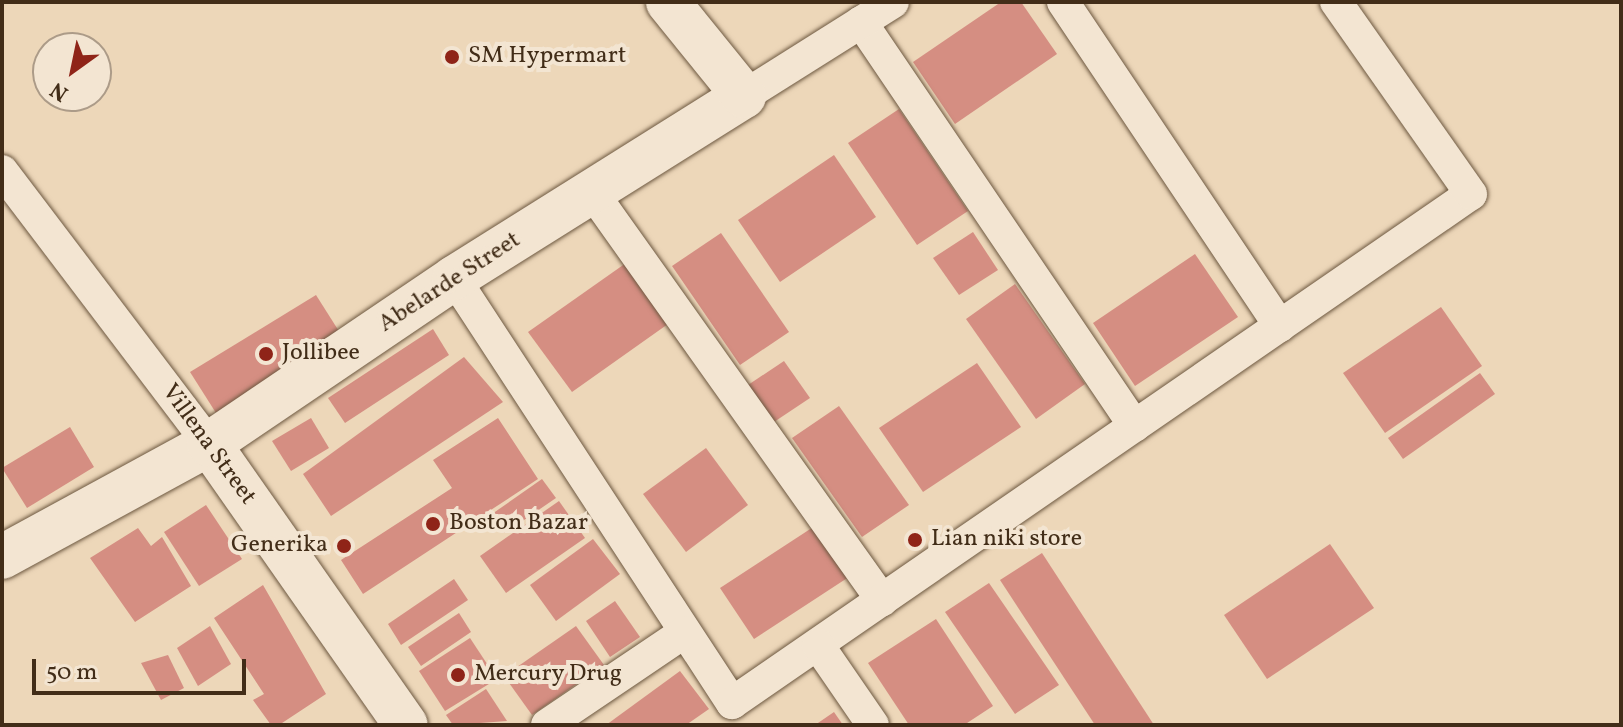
<!DOCTYPE html>
<html>
<head>
<meta charset="utf-8">
<style>
	body { margin:0 }
	#map { position:relative; width:1623px; height:727px; overflow:hidden; background:#edd7b9; font-family:Vollkorn,serif }
	div>[style] { position:absolute }
	[style*='--x'] { left:calc(var(--x)*1px); top:calc(var(--y)*1px); width:calc(var(--w)*1px); rotate:calc(var(--a)*1deg) }
	.building>* { inset:0; background:#d58e82 }
	.roads { filter:drop-shadow(0 0 2px #6d5840) drop-shadow(0 0 2px #6d5840) }
	.street>* { height:32px; margin:-16px; padding:0 16px; transform-origin:16px; border-radius:16px; background:#f3e5d2 }
	.secondary>* { height:44px; margin:-22px; padding:0 22px; transform-origin:22px; border-radius:22px; background:#f3e5d2 }
	.dots>* { width:22px; height:22px; translate:-50% -50%; box-sizing:border-box; border:4px solid #f3e5d2; border-radius:50% }
	span { translate:-50% -50%; white-space:nowrap; text-align:center; line-height:1.15; -webkit-text-stroke:8px #f3e5d2; paint-order:stroke }
	.poi-label { font-size:24px; color:#422d18 }
	.left { translate:0 -50%; text-align:left }
	.right { translate:-100% -50%; text-align:right }
	.street-label { font-size:24px; color:#422d18 }
	.frame { position:absolute; inset:0; border:4px solid #422d18; pointer-events:none }
	.north { position:absolute; left:32px; top:32px; width:80px; height:80px; box-sizing:border-box; background:#f3e5d2; border:2px solid #ac9b88; border-radius:50%; rotate:213deg; font-size:22px; font-weight:700; line-height:32px; text-align:center; color:#422d18 }
	.north::after { content:''; display:block; margin:auto; width:28px; height:36px; background:#8f2418; clip-path:polygon(50% 0,100% 100%,50% 72%,0 100%) }
	.scale { position:absolute; left:32px; top:659px; width:214px; height:36px; box-sizing:border-box; border:4px solid #422d18; border-top:0; padding-left:10px; font-size:24px; line-height:28px; white-space:nowrap; color:#422d18; -webkit-text-stroke:6px #f3e5d2; paint-order:stroke }
</style>
</head>
<body>
<div id="map">
	<div class="building">
		<i style="clip-path:polygon(1001px 2px,1021px 2px,1057px 54px,955px 124px,913px 62px)"></i>
		<i style="clip-path:polygon(899px 109px,968px 211px,917px 245px,848px 143px)"></i>
		<i style="clip-path:polygon(834px 155px,876px 217px,780px 282px,738px 220px)"></i>
		<i style="clip-path:polygon(973px 232px,998px 270px,959px 295px,933px 258px)"></i>
		<i style="clip-path:polygon(721px 233px,789px 332px,740px 365px,672px 266px)"></i>
		<i style="clip-path:polygon(1195px 254px,1238px 317px,1135px 386px,1093px 323px)"></i>
		<i style="clip-path:polygon(626px 263px,668px 324px,572px 392px,528px 332px)"></i>
		<i style="clip-path:polygon(1015px 284px,1085px 384px,1036px 419px,966px 319px)"></i>
		<i style="clip-path:polygon(316px 295px,342px 336px,216px 413px,190px 372px)"></i>
		<i style="clip-path:polygon(1441px 307px,1482px 366px,1385px 433px,1343px 373px)"></i>
		<i style="clip-path:polygon(433px 329px,449px 355px,345px 423px,328px 398px)"></i>
		<i style="clip-path:polygon(464px 357px,503px 402px,331px 516px,303px 474px)"></i>
		<i style="clip-path:polygon(784px 361px,810px 398px,774px 422px,748px 385px)"></i>
		<i style="clip-path:polygon(977px 363px,1021px 427px,923px 492px,879px 428px)"></i>
		<i style="clip-path:polygon(1480px 373px,1495px 394px,1403px 459px,1388px 438px)"></i>
		<i style="clip-path:polygon(839px 406px,909px 505px,862px 537px,792px 438px)"></i>
		<i style="clip-path:polygon(311px 418px,329px 448px,291px 471px,272px 441px)"></i>
		<i style="clip-path:polygon(498px 418px,538px 479px,363px 594px,341px 560px,452px 488px,433px 460px)"></i>
		<i style="clip-path:polygon(70px 427px,94px 467px,27px 508px,2px 468px)"></i>
		<i style="clip-path:polygon(706px 448px,748px 505px,686px 552px,643px 494px)"></i>
		<i style="clip-path:polygon(542px 479px,556px 498px,505px 533px,492px 514px)"></i>
		<i style="clip-path:polygon(559px 501px,585px 538px,506px 593px,480px 556px)"></i>
		<i style="clip-path:polygon(206px 505px,242px 559px,199px 586px,164px 532px)"></i>
		<i style="clip-path:polygon(824px 520px,858px 571px,754px 639px,720px 588px)"></i>
		<i style="clip-path:polygon(138px 528px,151px 546px,162px 537px,191px 586px,135px 622px,90px 558px)"></i>
		<i style="clip-path:polygon(593px 539px,620px 574px,556px 621px,530px 585px)"></i>
		<i style="clip-path:polygon(1330px 544px,1374px 608px,1267px 679px,1224px 615px)"></i>
		<i style="clip-path:polygon(1042px 553px,1154px 725px,1095px 725px,1000px 580px)"></i>
		<i style="clip-path:polygon(454px 579px,468px 600px,401px 645px,388px 624px)"></i>
		<i style="clip-path:polygon(989px 583px,1059px 685px,1015px 714px,945px 612px)"></i>
		<i style="clip-path:polygon(263px 585px,326px 694px,279px 725px,271px 725px,253px 700px,264px 694px,214px 618px)"></i>
		<i style="clip-path:polygon(615px 601px,640px 637px,610px 657px,586px 621px)"></i>
		<i style="clip-path:polygon(459px 613px,471px 632px,421px 666px,408px 647px)"></i>
		<i style="clip-path:polygon(936px 619px,993px 706px,964px 725px,909px 725px,868px 663px)"></i>
		<i style="clip-path:polygon(210px 626px,231px 664px,198px 686px,177px 648px)"></i>
		<i style="clip-path:polygon(576px 626px,604px 665px,532px 715px,504px 676px)"></i>
		<i style="clip-path:polygon(470px 638px,497px 679px,445px 711px,419px 671px)"></i>
		<i style="clip-path:polygon(168px 655px,184px 688px,161px 700px,141px 663px)"></i>
		<i style="clip-path:polygon(680px 671px,709px 709px,686px 725px,606px 725px)"></i>
		<i style="clip-path:polygon(486px 689px,507px 721px,453px 725px,446px 715px)"></i>
		<i style="clip-path:polygon(834px 712px,843px 725px,815px 725px)"></i>
	</div>
	<div class="roads">
		<div class="street">
			<i style="--x:1063;--y:2;--w:390;--a:56.2"></i>
			<i style="--x:861;--y:22;--w:488;--a:55.9"></i>
			<i style="--x:744;--y:96;--w:176;--a:-32.2"></i>
			<i style="--x:2;--y:171;--w:343;--a:52.8"></i>
			<i style="--x:592;--y:192;--w:501;--a:54.6"></i>
			<i style="--x:454;--y:278;--w:508;--a:56.81"></i>
			<i style="--x:732;--y:703;--w:897;--a:-34.56"></i>
			<i style="--x:1471;--y:194;--w:235;--a:-125.1"></i>
			<i style="--x:818;--y:645;--w:97;--a:55.5"></i>
			<i style="--x:547;--y:725;--w:166;--a:-34"></i>
		</div>
		<div class="secondary">
			<i style="--x:209;--y:444;--w:343;--a:55"></i>
			<i style="--x:2;--y:557;--w:236;--a:-28.6"></i>
			<i style="--x:209;--y:444;--w:296;--a:-34.1"></i>
			<i style="--x:454;--y:278;--w:342;--a:-32.1"></i>
			<i style="--x:744;--y:96;--w:121;--a:-129"></i>
		</div>
	</div>
	<div class="dots">
		<i style="left:452px;top:57px;background:#8f2418"></i>
		<i style="left:266px;top:354px;background:#8f2418"></i>
		<i style="left:433px;top:524px;background:#8f2418"></i>
		<i style="left:915px;top:540px;background:#8f2418"></i>
		<i style="left:344px;top:546px;background:#8f2418"></i>
		<i style="left:458px;top:675px;background:#8f2418"></i>
	</div>
	<div class="poi-label">
		<span class="left" style="left:468px;top:57px">SM Hypermart</span>
		<span class="left" style="left:282px;top:354px">Jollibee</span>
		<span class="left" style="left:449px;top:524px">Boston Bazar</span>
		<span class="left" style="left:931px;top:540px">Lian niki store</span>
		<span class="right" style="left:328px;top:546px">Generika</span>
		<span class="left" style="left:474px;top:675px">Mercury Drug</span>
	</div>
	<div class="street-label">
		<span style="left:450px;top:283px;rotate:-33deg">Abelarde Street</span>
		<span style="left:208px;top:445px;rotate:54deg">Villena Street</span>
	</div>
	<div class="frame"></div>
	<div class="north">N</div>
	<div class="scale">50 m</div>
</div>
</body>
</html>
